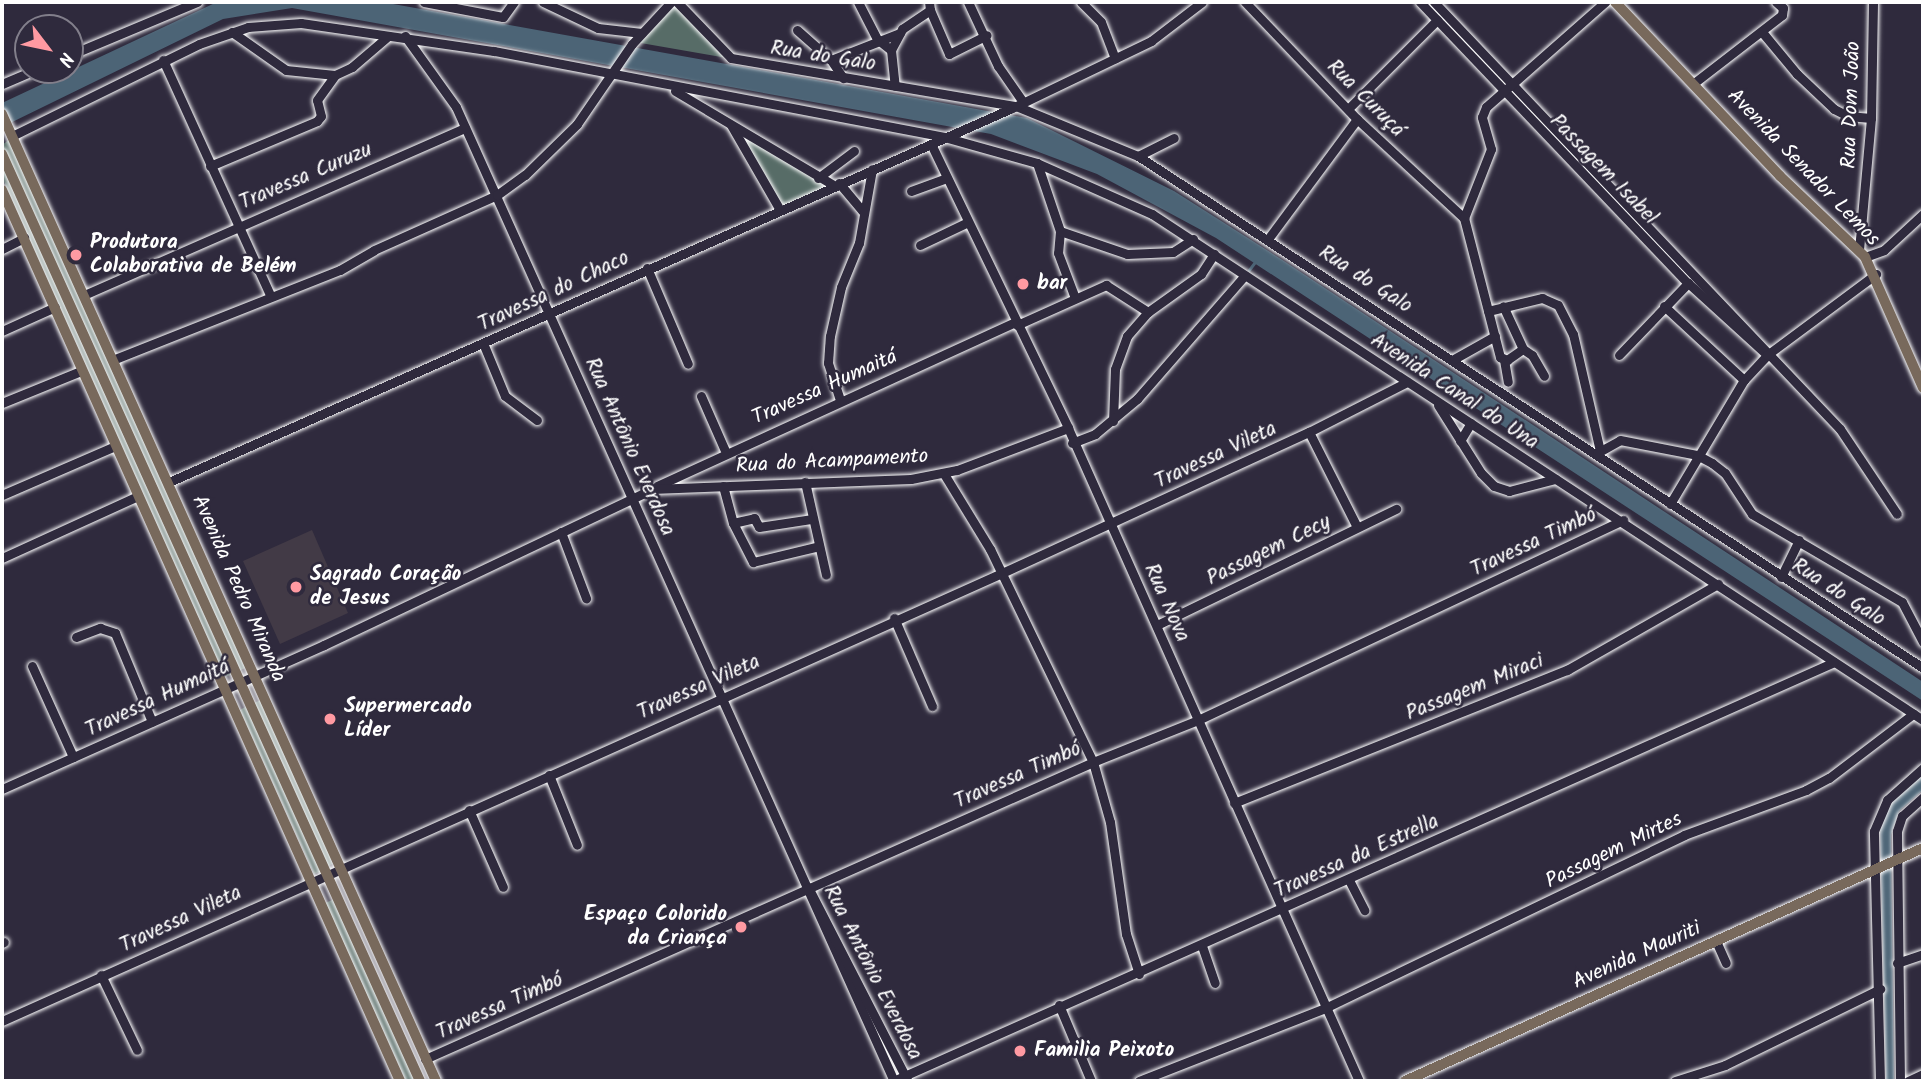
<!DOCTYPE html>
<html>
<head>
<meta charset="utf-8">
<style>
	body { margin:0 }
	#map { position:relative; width:1925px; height:1083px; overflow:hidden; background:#2f2a3d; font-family:Kalam,sans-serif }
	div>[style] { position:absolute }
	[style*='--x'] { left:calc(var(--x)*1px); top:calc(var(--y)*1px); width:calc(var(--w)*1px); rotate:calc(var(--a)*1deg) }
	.built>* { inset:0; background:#423a46 }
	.green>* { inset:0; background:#576c67 }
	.water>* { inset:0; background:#4c6476 }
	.stream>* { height:2.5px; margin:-1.25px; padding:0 1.25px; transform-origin:1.25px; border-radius:1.25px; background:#4c6476 }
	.roads { filter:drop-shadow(0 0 2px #fff) drop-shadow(0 0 2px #fff) }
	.minor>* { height:9px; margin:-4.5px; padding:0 4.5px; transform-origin:4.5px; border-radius:4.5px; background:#2f2a3d }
	.major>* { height:10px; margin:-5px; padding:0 5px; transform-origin:5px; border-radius:5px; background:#78695c }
	.dots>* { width:19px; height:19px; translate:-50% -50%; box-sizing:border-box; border:4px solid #2f2a3d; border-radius:50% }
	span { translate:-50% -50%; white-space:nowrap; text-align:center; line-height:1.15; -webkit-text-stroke:5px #2f2a3d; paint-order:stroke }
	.street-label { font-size:21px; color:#fff }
	.poi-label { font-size:21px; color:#fff; font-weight:700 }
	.left { translate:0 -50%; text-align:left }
	.right { translate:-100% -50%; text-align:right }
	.frame { position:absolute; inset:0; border:4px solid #fff; pointer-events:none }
	.north { position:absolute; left:14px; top:14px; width:70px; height:70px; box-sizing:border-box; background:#2f2a3d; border:2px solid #827f8b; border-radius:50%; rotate:122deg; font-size:19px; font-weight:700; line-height:28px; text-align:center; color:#fff }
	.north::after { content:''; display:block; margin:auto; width:24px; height:32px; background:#ff9aa2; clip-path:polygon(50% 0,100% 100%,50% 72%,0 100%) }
</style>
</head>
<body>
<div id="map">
	<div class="built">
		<i style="clip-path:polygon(312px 530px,348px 613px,280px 644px,243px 561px)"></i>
	</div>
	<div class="green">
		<i style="clip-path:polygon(678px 2px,727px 58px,635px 42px,640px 31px)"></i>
		<i style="clip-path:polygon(734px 126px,836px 186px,783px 208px)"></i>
		<i style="clip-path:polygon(10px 139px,248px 667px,238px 671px,2px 145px)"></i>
		<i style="clip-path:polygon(2px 160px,232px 674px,225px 677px,2px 177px)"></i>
		<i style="clip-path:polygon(263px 699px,337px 861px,327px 867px,252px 704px)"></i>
		<i style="clip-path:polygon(247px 706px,322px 871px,314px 874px,240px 710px)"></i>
		<i style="clip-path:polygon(335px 899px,416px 1081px,406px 1081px,325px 903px)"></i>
	</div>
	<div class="water">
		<i style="clip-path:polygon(217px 2px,382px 2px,1027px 118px,1174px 191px,1284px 261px,1923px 682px,1923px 701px,1216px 238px,1097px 174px,991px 134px,292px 8px,223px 19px,2px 127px,2px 103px)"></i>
		<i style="clip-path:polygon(1923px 772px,1923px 790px,1899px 811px,1891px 835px,1894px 1081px,1886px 1081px,1880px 824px,1886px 807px)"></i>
	</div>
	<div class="stream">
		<i style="--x:1249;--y:270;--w:10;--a:-53"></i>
	</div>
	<div class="roads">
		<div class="minor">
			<i style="--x:424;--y:2;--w:80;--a:10.8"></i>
			<i style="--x:503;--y:17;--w:19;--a:-54"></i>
			<i style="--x:543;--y:2;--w:61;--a:25.3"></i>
			<i style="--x:598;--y:28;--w:44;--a:6.5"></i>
			<i style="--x:677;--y:2;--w:78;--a:46"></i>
			<i style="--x:731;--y:58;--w:289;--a:9.6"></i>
			<i style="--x:1016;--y:106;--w:132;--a:22.3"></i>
			<i style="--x:1138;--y:156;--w:937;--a:33.11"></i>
			<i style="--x:858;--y:2;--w:42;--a:62.8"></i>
			<i style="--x:877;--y:39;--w:18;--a:38"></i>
			<i style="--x:891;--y:50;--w:36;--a:84"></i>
			<i style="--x:968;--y:2;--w:71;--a:64.9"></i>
			<i style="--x:998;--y:66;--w:44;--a:55.2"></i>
			<i style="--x:1081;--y:2;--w:28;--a:45"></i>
			<i style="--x:1101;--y:22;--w:39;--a:69"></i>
			<i style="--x:1245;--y:2;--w:162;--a:46.3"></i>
			<i style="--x:1357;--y:119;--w:146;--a:42.8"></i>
			<i style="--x:1464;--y:218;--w:144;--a:75.5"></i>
			<i style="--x:1500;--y:357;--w:8;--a:23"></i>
			<i style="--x:1507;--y:360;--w:19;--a:-35"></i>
			<i style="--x:1523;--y:349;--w:47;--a:-114.9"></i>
			<i style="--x:1420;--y:2;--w:388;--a:46.4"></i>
			<i style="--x:1688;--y:283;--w:107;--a:42.3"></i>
			<i style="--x:1434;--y:2;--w:589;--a:46.44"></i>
			<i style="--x:1840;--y:429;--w:102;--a:56.2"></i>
			<i style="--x:930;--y:10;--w:48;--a:66.6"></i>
			<i style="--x:949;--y:54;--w:42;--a:-26.6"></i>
			<i style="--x:797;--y:30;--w:45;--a:41.4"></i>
			<i style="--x:831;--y:60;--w:22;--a:56"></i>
			<i style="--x:232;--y:32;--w:66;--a:35.1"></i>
			<i style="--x:286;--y:70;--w:49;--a:5.8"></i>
			<i style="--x:335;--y:75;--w:19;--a:-25"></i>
			<i style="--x:352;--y:67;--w:46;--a:-40.6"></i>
			<i style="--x:1762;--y:32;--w:55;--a:50.2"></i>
			<i style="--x:1797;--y:74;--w:51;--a:43.4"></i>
			<i style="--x:1834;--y:109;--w:16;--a:27"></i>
			<i style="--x:1848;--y:116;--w:23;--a:5"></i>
			<i style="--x:405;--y:36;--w:87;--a:54.3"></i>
			<i style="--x:456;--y:107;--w:1068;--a:65.79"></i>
			<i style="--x:891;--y:50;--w:24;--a:-62"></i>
			<i style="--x:902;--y:29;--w:34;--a:-34"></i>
			<i style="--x:930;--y:10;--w:8;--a:-97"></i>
			<i style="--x:70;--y:55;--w:138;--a:-22.7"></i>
			<i style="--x:163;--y:60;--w:258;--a:65.5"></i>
			<i style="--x:831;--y:60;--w:74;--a:-21.4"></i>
			<i style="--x:1694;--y:83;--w:111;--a:-37.7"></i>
			<i style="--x:1782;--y:15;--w:7;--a:-82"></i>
			<i style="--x:1783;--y:8;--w:9;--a:-139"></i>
			<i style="--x:2;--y:84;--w:36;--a:-23"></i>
			<i style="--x:675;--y:91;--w:184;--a:30.7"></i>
			<i style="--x:1348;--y:109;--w:126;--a:-45"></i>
			<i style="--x:731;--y:125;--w:96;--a:60"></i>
			<i style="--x:12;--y:136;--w:208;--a:-26.2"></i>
			<i style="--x:199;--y:44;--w:52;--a:-19.1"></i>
			<i style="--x:248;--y:27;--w:53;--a:-4.3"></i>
			<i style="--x:301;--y:23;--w:195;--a:8.3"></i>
			<i style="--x:494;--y:51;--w:458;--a:10.8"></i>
			<i style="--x:944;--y:137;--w:97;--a:15.6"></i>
			<i style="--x:1037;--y:163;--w:126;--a:23.9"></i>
			<i style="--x:1152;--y:214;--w:922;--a:33.28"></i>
			<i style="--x:931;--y:144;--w:315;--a:64.2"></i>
			<i style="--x:1068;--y:428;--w:715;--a:65.98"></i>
			<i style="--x:1138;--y:156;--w:40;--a:-26.6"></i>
			<i style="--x:1037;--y:163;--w:72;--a:71.3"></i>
			<i style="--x:1060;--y:231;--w:22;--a:95"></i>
			<i style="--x:1058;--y:253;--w:48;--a:69.3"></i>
			<i style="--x:210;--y:166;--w:116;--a:-22.8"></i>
			<i style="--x:317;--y:121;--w:6;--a:-51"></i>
			<i style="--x:321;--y:116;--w:16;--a:-104"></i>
			<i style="--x:317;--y:100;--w:31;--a:-54"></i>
			<i style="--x:818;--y:178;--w:45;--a:-36.9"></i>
			<i style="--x:839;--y:183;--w:39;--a:50"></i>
			<i style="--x:911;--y:191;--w:38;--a:-20"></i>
			<i style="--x:1464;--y:218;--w:74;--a:-68.6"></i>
			<i style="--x:1491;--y:149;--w:33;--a:-106"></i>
			<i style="--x:1482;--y:117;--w:11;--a:-68"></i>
			<i style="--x:1486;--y:107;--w:159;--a:-41.4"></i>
			<i style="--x:1060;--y:231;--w:71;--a:18.9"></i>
			<i style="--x:1127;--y:254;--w:46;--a:-2.5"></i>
			<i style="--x:1173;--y:252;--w:24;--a:-33"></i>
			<i style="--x:1268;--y:239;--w:149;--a:-53.4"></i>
			<i style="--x:920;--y:245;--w:53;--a:-25.6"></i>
			<i style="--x:2;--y:249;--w:25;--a:-27"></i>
			<i style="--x:1859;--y:250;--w:133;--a:-84.8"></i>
			<i style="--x:1871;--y:118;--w:116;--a:-89"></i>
			<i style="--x:1865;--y:257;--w:20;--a:-20"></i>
			<i style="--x:1884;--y:250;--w:53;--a:-42.7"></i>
			<i style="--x:647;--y:268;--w:104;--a:66.9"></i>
			<i style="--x:84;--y:295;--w:416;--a:-23.7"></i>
			<i style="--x:1664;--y:306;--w:109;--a:42.8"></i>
			<i style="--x:1488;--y:311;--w:56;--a:-13.5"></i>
			<i style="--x:1542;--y:298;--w:17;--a:24"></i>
			<i style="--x:1558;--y:305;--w:33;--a:63"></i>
			<i style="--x:1573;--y:334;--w:120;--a:77"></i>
			<i style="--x:1017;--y:325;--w:98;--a:-24.2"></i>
			<i style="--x:1106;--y:285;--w:50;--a:32.7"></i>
			<i style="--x:2;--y:331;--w:58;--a:-24.4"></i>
			<i style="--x:483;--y:343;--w:57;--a:67.5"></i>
			<i style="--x:505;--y:396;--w:40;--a:37"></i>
			<i style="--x:1523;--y:349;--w:11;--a:34"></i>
			<i style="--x:1532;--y:355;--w:24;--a:60"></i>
			<i style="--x:1619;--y:355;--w:100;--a:-46.2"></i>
			<i style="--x:115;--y:359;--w:242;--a:-21.6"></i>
			<i style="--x:340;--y:270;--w:39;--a:-30"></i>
			<i style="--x:374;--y:250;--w:135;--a:-24.1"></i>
			<i style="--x:497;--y:195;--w:34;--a:-36"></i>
			<i style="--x:525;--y:175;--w:73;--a:-44.4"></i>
			<i style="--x:577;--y:124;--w:97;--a:-55.5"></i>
			<i style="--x:632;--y:44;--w:57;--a:-47.1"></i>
			<i style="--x:1454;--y:359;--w:47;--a:-29.3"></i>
			<i style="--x:1504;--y:360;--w:22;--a:80"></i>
			<i style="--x:701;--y:396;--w:62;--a:66.3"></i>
			<i style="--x:840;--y:400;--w:39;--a:-108"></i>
			<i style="--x:828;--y:363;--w:27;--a:-86"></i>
			<i style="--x:830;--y:336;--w:50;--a:-77.3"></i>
			<i style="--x:841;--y:287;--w:48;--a:-67.8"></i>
			<i style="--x:859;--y:243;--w:75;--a:-80"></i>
			<i style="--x:2;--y:403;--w:85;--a:-22.1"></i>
			<i style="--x:1438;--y:405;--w:80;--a:57.7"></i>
			<i style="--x:1481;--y:473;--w:18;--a:45"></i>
			<i style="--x:1494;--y:486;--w:16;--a:18"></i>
			<i style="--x:1509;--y:491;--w:48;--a:-14.6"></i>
			<i style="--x:1113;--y:421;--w:52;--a:-87.8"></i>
			<i style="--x:1115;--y:369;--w:35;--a:-70"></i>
			<i style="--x:1127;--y:336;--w:32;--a:-49"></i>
			<i style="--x:1148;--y:312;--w:65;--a:-35.6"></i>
			<i style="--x:1201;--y:274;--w:24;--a:-57"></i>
			<i style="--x:1309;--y:432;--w:106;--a:63.2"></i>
			<i style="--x:1460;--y:441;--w:21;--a:-59"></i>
			<i style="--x:1072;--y:443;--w:25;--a:-21"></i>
			<i style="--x:1095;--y:434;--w:55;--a:-39.8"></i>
			<i style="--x:1137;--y:399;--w:164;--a:-48.9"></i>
			<i style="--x:1597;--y:453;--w:26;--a:-29"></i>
			<i style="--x:1620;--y:440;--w:78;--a:11"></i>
			<i style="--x:1697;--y:455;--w:17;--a:28"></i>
			<i style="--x:1712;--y:463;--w:16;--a:38"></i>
			<i style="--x:1725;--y:473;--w:49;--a:56.6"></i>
			<i style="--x:1752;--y:514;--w:174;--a:30.4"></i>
			<i style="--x:1902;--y:602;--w:45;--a:62.3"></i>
			<i style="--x:944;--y:474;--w:88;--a:58.5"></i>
			<i style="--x:990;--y:549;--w:237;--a:64.2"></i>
			<i style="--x:1093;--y:762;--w:62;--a:74.2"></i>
			<i style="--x:1110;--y:822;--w:113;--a:81.9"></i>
			<i style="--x:1126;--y:934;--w:42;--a:72"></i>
			<i style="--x:169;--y:482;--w:920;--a:-23.92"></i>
			<i style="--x:1010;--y:109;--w:157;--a:-25.7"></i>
			<i style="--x:1151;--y:41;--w:64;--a:-37.4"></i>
			<i style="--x:805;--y:482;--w:95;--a:77.3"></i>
			<i style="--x:657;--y:486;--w:394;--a:-24.6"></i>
			<i style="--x:723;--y:486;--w:38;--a:75"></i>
			<i style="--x:733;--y:523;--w:44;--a:62.9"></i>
			<i style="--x:753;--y:562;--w:68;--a:-13.6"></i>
			<i style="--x:2;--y:495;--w:123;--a:-23.4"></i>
			<i style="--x:1670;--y:504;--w:144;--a:-59.2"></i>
			<i style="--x:1744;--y:380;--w:34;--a:-47"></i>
			<i style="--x:1767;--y:355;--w:136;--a:-36.6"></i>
			<i style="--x:733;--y:523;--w:22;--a:-13"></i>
			<i style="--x:754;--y:518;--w:10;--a:61"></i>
			<i style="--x:759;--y:527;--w:54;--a:-8.6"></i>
			<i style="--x:561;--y:532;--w:71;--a:69.3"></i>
			<i style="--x:2;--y:558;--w:149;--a:-24.5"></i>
			<i style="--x:1781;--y:577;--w:41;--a:-64.1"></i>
			<i style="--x:894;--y:618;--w:96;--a:66.6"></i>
			<i style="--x:1157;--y:625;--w:266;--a:-25.9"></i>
			<i style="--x:76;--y:637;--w:26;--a:-21"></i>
			<i style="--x:100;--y:628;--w:16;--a:18"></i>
			<i style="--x:115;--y:633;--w:96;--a:67.4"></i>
			<i style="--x:32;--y:666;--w:100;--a:65.7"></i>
			<i style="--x:549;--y:775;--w:75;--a:68.2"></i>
			<i style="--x:2;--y:789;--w:353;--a:-24.1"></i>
			<i style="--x:324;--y:645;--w:363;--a:-25.4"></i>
			<i style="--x:652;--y:489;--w:259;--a:-2.2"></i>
			<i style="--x:911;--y:479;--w:47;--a:-11.1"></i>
			<i style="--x:957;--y:470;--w:119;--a:-20.7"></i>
			<i style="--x:1234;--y:803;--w:359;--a:-21.8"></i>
			<i style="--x:1567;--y:670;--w:174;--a:-29.7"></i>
			<i style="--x:469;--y:810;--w:84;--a:66.2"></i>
			<i style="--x:1349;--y:880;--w:34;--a:63"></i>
			<i style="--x:808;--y:887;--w:217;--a:62.8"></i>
			<i style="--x:1716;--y:941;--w:24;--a:66"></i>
			<i style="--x:2;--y:943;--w:2;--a:-27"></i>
			<i style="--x:1202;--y:946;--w:39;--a:71"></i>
			<i style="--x:1897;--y:963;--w:28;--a:-19"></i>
			<i style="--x:101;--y:975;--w:83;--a:64.4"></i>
			<i style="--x:1059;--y:1005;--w:82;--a:67.2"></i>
			<i style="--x:2;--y:1021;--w:1096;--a:-24.13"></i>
			<i style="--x:1002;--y:573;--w:338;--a:-24.7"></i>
			<i style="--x:1309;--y:432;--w:110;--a:-27"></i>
			<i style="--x:425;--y:1059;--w:731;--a:-23.97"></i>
			<i style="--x:1093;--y:762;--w:113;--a:-21.8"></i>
			<i style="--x:1198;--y:720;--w:470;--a:-25.2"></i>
			<i style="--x:893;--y:1081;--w:1030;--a:-24"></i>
			<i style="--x:1139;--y:1081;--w:198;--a:-21.4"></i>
			<i style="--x:1323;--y:1009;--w:401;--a:-25.7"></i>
			<i style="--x:1684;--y:835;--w:130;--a:-20.2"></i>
			<i style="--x:1806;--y:790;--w:26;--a:-28"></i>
			<i style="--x:1829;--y:778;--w:106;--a:-37.3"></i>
			<i style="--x:1675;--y:1081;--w:52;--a:-17.7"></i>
			<i style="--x:1725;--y:1065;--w:173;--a:-26.1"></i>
			<i style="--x:1880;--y:1081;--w:250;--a:-91.4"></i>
			<i style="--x:1874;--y:831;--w:34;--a:-67"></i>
			<i style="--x:1887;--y:800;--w:48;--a:-41.6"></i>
			<i style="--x:1900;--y:1081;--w:250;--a:-90.7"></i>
			<i style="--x:1897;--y:831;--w:16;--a:-72"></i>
			<i style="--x:1902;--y:816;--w:28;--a:-42"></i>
			<i style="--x:1908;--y:1081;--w:17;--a:-25"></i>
		</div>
		<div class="major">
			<i style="--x:1615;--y:2;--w:240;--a:46.5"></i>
			<i style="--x:1780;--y:176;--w:117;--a:43.6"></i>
			<i style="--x:1865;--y:257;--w:143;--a:66.1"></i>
			<i style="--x:2;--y:114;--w:1060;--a:65.83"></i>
			<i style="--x:2;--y:154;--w:1017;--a:65.73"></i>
			<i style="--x:2;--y:190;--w:976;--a:65.93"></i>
			<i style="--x:1405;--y:1081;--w:568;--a:-24.22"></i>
		</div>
	</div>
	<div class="dots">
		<i style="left:76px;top:255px;background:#ff9aa2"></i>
		<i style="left:1023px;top:284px;background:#ff9aa2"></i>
		<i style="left:296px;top:587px;background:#ff9aa2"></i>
		<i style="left:330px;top:719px;background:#ff9aa2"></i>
		<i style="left:741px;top:927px;background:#ff9aa2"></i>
		<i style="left:1020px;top:1051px;background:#ff9aa2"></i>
	</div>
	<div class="street-label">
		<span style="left:823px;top:57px;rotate:9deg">Rua do Galo</span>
		<span style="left:1365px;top:99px;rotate:45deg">Rua Curuçá</span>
		<span style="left:1852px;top:105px;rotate:-88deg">Rua Dom João</span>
		<span style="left:1803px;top:168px;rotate:46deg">Avenida Senador Lemos</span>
		<span style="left:1603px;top:170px;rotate:46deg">Passagem Isabel</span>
		<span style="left:306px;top:177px;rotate:-23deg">Travessa Curuzu</span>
		<span style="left:1365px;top:280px;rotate:33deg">Rua do Galo</span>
		<span style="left:554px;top:292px;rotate:-25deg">Travessa do Chaco</span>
		<span style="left:825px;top:388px;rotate:-24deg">Travessa Humaitá</span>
		<span style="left:1454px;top:392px;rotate:33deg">Avenida Canal do Una</span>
		<span style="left:629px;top:447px;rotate:66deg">Rua Antônio Everdosa</span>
		<span style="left:1216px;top:456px;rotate:-25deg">Travessa Vileta</span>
		<span style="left:832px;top:462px;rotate:-3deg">Rua do Acampamento</span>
		<span style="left:1534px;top:543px;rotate:-25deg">Travessa Timbó</span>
		<span style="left:1269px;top:551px;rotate:-26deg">Passagem Cecy</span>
		<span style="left:238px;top:589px;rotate:66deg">Avenida Pedro Miranda</span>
		<span style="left:1838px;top:593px;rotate:33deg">Rua do Galo</span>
		<span style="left:1166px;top:603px;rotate:66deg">Rua Nova</span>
		<span style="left:699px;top:688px;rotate:-24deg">Travessa Vileta</span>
		<span style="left:1475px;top:688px;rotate:-22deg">Passagem Miraci</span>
		<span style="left:158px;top:699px;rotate:-25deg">Travessa Humaitá</span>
		<span style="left:1018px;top:776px;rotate:-24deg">Travessa Timbó</span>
		<span style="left:1614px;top:851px;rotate:-26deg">Passagem Mirtes</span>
		<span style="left:1357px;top:857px;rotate:-24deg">Travessa da Estrella</span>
		<span style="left:181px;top:920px;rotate:-25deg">Travessa Vileta</span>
		<span style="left:1637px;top:956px;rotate:-24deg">Avenida Mauriti</span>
		<span style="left:872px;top:973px;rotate:63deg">Rua Antônio Everdosa</span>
		<span style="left:500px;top:1007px;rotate:-24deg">Travessa Timbó</span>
	</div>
	<div class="poi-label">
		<span class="left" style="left:90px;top:255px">Produtora<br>Colaborativa de Belém</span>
		<span class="left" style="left:1037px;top:284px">bar</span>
		<span class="left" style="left:310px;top:587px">Sagrado Coração<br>de Jesus</span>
		<span class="left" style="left:344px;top:719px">Supermercado<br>Líder</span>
		<span class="right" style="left:727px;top:927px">Espaço Colorido<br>da Criança</span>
		<span class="left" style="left:1034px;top:1051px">Familia Peixoto</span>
	</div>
	<div class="frame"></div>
	<div class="north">N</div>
</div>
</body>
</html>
